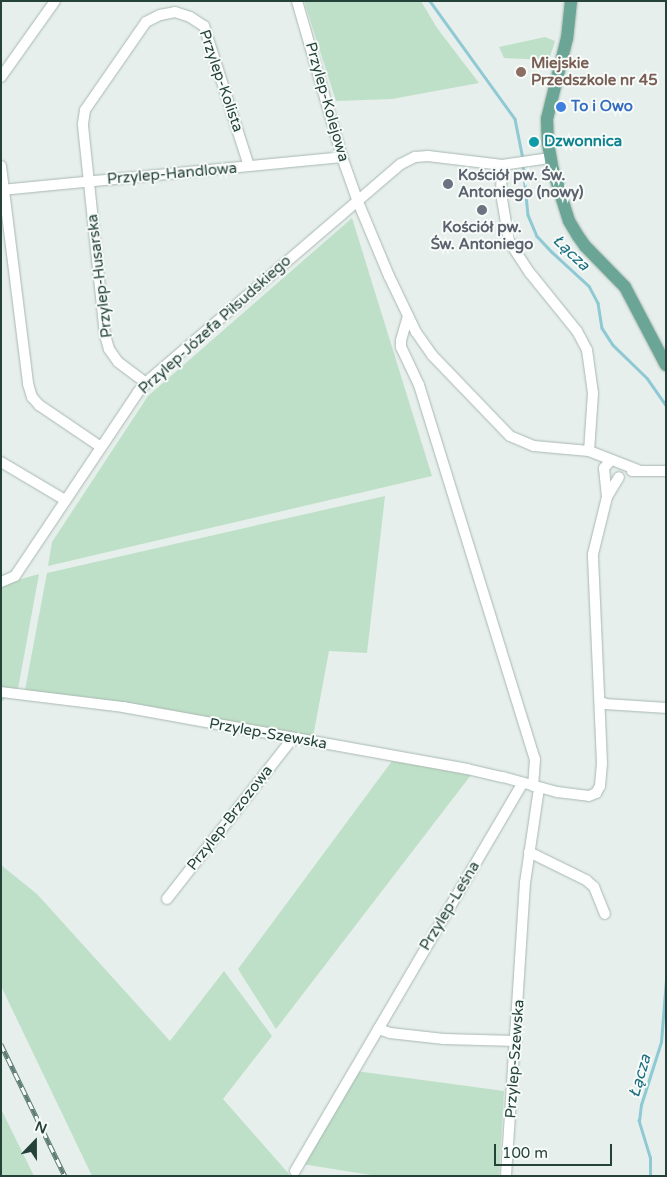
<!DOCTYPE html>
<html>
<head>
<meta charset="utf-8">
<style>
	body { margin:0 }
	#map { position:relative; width:667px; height:1177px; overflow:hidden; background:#e6efeb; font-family:"Varela Round",sans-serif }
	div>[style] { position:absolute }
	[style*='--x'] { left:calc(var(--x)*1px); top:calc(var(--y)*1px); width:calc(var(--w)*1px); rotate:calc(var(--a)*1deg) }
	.green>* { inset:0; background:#bfe0c8 }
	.stream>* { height:2.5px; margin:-1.25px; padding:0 1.25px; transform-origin:1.25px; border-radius:1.25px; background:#8ec9d4 }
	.roads { filter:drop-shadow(0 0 1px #a8b8b2) drop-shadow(0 0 1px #a8b8b2) }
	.minor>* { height:10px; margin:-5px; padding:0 5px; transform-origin:5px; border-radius:5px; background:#fff }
	.major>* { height:12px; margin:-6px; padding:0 6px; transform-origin:6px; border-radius:6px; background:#6aa596 }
	.rail>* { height:4.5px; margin-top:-2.25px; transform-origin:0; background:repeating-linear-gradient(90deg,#f7fbf9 0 8px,#5f7d75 0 16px); box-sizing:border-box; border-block:1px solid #5f7d75 }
	.dots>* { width:14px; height:14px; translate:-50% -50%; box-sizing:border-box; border:2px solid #f7fbf9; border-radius:50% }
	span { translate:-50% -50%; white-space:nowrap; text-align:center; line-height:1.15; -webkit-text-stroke:4px #f7fbf9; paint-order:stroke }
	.education-label { font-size:15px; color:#785e54; font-weight:700 }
	.left { translate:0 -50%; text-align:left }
	.street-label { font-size:15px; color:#24423a }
	.shop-label { font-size:15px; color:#366cbe; font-weight:700 }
	.culture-label { font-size:15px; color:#0d838f; font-weight:700 }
	.worship-label { font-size:15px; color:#5b616d; font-weight:700 }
	.water-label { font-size:16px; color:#1c6f80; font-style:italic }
	.frame { position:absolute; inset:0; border:2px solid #24423a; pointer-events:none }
	.north { position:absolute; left:10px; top:1117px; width:50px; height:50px; -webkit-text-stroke:4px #f7fbf9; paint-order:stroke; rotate:22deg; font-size:14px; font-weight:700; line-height:20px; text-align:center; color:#24423a }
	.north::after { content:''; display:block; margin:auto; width:18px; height:22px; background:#24423a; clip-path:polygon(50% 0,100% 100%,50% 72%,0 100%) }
	.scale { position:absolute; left:494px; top:1144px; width:118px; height:22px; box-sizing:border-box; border:2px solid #24423a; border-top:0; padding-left:6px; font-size:15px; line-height:18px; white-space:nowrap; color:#24423a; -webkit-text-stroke:4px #f7fbf9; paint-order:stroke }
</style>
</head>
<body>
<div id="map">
	<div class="green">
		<i style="clip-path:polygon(304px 1px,421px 1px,437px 28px,479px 83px,392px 99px,336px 101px)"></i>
		<i style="clip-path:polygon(545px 37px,555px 41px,549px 60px,504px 58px,499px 47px)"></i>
		<i style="clip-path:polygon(352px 218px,432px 476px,48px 566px,52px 542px,148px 396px)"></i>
		<i style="clip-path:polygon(385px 496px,367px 653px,329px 651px,313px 737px,25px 690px,47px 573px)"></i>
		<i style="clip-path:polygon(39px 574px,18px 689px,12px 689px,1px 703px,1px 588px,14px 581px)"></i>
		<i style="clip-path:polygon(392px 761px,471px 775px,276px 1029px,238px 969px)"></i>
		<i style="clip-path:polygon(1px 865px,37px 894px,170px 1041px,224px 971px,272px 1036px,223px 1099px,289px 1174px,288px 1176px,92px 1176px,1px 986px)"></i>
		<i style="clip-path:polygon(356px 1071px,504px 1091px,499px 1176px,377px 1176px,302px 1164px)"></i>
		<i style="clip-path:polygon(1px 1109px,34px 1176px,1px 1176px)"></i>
	</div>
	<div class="stream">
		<i style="--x:430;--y:1;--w:145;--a:54.2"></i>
		<i style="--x:515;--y:119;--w:41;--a:78.7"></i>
		<i style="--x:523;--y:165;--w:50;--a:84.3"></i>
		<i style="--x:528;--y:215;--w:23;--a:67"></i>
		<i style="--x:537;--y:236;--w:22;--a:47"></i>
		<i style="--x:552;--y:252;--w:50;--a:42.6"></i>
		<i style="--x:589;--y:286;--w:19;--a:62"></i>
		<i style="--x:598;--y:303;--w:25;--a:81"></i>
		<i style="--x:602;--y:328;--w:20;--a:57"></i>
		<i style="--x:613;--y:345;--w:47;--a:44.1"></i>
		<i style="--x:647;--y:378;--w:33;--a:55"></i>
		<i style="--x:650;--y:1176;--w:18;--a:-90"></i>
		<i style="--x:650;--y:1158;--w:39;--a:-107"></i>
		<i style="--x:639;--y:1121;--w:16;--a:-83"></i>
		<i style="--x:641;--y:1105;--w:66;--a:-72.4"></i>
		<i style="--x:661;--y:1042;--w:62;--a:-85.4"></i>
	</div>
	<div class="roads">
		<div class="minor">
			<i style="--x:297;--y:1;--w:162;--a:73.9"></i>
			<i style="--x:342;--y:157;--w:48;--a:70.4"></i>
			<i style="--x:358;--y:202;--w:80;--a:67.3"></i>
			<i style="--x:389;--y:276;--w:62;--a:64.3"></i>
			<i style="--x:416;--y:332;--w:28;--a:55"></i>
			<i style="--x:432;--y:355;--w:112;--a:46.1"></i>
			<i style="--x:510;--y:436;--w:26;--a:23"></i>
			<i style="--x:534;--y:446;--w:55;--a:5.2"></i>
			<i style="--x:589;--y:451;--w:53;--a:21.2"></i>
			<i style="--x:1;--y:77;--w:93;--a:-54.6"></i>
			<i style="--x:502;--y:165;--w:28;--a:92"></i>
			<i style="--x:501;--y:193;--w:49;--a:80.5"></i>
			<i style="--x:509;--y:241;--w:38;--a:57"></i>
			<i style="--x:530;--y:273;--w:75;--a:51"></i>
			<i style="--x:577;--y:331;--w:21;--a:62"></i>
			<i style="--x:587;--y:350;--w:43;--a:82.1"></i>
			<i style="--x:593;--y:393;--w:58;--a:93.9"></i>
			<i style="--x:1;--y:166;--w:220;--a:82.9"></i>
			<i style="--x:28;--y:384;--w:14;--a:73"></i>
			<i style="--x:32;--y:397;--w:11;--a:49"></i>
			<i style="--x:39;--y:405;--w:75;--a:34.1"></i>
			<i style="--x:1;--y:190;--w:343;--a:-5.5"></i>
			<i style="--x:408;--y:316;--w:26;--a:106"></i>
			<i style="--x:401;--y:341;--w:6;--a:90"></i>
			<i style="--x:401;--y:347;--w:42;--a:64.7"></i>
			<i style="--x:419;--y:385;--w:392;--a:72.8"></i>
			<i style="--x:535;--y:759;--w:27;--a:94"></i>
			<i style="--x:146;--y:383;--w:35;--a:-143"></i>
			<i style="--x:118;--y:362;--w:16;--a:-125"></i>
			<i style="--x:109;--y:349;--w:15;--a:-106"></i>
			<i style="--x:105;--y:335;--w:212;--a:-96"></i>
			<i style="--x:83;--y:124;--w:14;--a:-82"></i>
			<i style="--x:85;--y:110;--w:107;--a:-55.3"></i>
			<i style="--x:146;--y:22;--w:16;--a:-27"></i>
			<i style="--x:160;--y:15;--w:15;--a:-11"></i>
			<i style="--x:175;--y:12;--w:16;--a:18"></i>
			<i style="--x:190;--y:17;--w:17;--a:33"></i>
			<i style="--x:204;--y:26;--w:147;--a:72.2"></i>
			<i style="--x:1;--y:462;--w:74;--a:30.7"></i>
			<i style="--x:632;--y:471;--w:34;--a:0"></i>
			<i style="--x:607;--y:497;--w:29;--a:-96"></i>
			<i style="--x:604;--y:468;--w:11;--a:-49"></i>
			<i style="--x:1;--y:582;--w:15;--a:-23"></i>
			<i style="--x:15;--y:576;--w:221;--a:-56.2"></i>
			<i style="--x:138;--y:392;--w:19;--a:-47"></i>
			<i style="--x:151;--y:378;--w:329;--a:-40.6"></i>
			<i style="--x:401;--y:164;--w:16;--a:-27"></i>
			<i style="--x:415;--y:157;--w:13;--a:-4"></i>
			<i style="--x:428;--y:156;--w:75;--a:6.9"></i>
			<i style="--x:502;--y:165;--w:49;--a:-8.3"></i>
			<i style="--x:1;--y:692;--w:123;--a:7"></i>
			<i style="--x:123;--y:707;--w:350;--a:10.2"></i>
			<i style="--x:467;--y:769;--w:37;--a:13"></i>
			<i style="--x:503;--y:777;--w:56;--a:15.5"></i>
			<i style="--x:557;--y:792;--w:32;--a:7"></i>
			<i style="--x:589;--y:796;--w:8;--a:-23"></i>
			<i style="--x:596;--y:793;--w:8;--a:-60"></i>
			<i style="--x:600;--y:786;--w:23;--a:-85"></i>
			<i style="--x:602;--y:763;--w:209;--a:-92.5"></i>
			<i style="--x:593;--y:554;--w:59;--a:-76.2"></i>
			<i style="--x:607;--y:497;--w:23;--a:-59"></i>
			<i style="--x:601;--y:702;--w:5;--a:22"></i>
			<i style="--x:606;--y:704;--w:60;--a:3.8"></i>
			<i style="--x:529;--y:852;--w:64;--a:26.2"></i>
			<i style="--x:586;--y:880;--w:11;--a:41"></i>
			<i style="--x:594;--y:887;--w:29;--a:68"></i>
			<i style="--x:167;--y:899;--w:204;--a:-52"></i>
			<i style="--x:378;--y:1029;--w:13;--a:18"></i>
			<i style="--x:390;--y:1033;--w:54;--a:6.3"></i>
			<i style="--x:444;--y:1039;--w:72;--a:1.6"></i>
			<i style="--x:295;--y:1171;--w:450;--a:-59.6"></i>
			<i style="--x:506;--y:1176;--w:294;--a:-86.3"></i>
			<i style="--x:525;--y:883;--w:96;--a:-81.6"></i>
		</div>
		<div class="major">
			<i style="--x:571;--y:1;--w:37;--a:96"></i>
			<i style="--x:567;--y:38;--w:83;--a:103.9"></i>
			<i style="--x:547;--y:119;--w:24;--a:88"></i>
			<i style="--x:548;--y:143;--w:27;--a:80"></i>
			<i style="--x:553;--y:170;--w:53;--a:72.6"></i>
			<i style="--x:569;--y:221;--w:17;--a:59"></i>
			<i style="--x:578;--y:236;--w:12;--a:55"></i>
			<i style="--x:585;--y:246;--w:57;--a:45.7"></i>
			<i style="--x:625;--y:287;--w:88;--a:62.3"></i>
		</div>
	</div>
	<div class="rail">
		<i style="--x:1;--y:1044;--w:147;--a:64.1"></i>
	</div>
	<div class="dots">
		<i style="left:521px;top:72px;background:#8d6e63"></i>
		<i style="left:561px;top:107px;background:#3f7fe0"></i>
		<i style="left:534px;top:142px;background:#0f9aa8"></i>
		<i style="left:448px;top:184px;background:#6b7280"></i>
		<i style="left:482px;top:210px;background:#6b7280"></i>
	</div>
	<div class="education-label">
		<span class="left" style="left:531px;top:72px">Miejskie<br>Przedszkole nr 45</span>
	</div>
	<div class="street-label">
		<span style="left:221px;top:81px;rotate:71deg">Przylep-Kolista</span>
		<span style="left:327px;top:102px;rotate:74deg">Przylep-Kolejowa</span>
		<span style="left:172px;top:174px;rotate:-5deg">Przylep-Handlowa</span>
		<span style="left:100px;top:276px;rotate:-97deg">Przylep-Husarska</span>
		<span style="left:215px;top:325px;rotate:-42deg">Przylep-Józefa Piłsudskiego</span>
		<span style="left:268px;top:734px;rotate:10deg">Przylep-Szewska</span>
		<span style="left:230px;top:818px;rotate:-52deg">Przylep-Brzozowa</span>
		<span style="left:450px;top:906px;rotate:-59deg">Przylep-Leśna</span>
		<span style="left:515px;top:1059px;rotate:-86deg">Przylep-Szewska</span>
	</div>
	<div class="shop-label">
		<span class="left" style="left:571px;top:107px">To i Owo</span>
	</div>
	<div class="culture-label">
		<span class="left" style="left:544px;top:142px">Dzwonnica</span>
	</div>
	<div class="worship-label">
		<span class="left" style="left:458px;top:184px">Kościół pw. Św.<br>Antoniego (nowy)</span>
		<span style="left:482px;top:236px">Kościół pw.<br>Św. Antoniego</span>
	</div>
	<div class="water-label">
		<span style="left:571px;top:253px;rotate:44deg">Łącza</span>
		<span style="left:640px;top:1076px;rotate:-74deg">Łącza</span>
	</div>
	<div class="frame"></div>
	<div class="north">N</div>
	<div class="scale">100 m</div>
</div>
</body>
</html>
